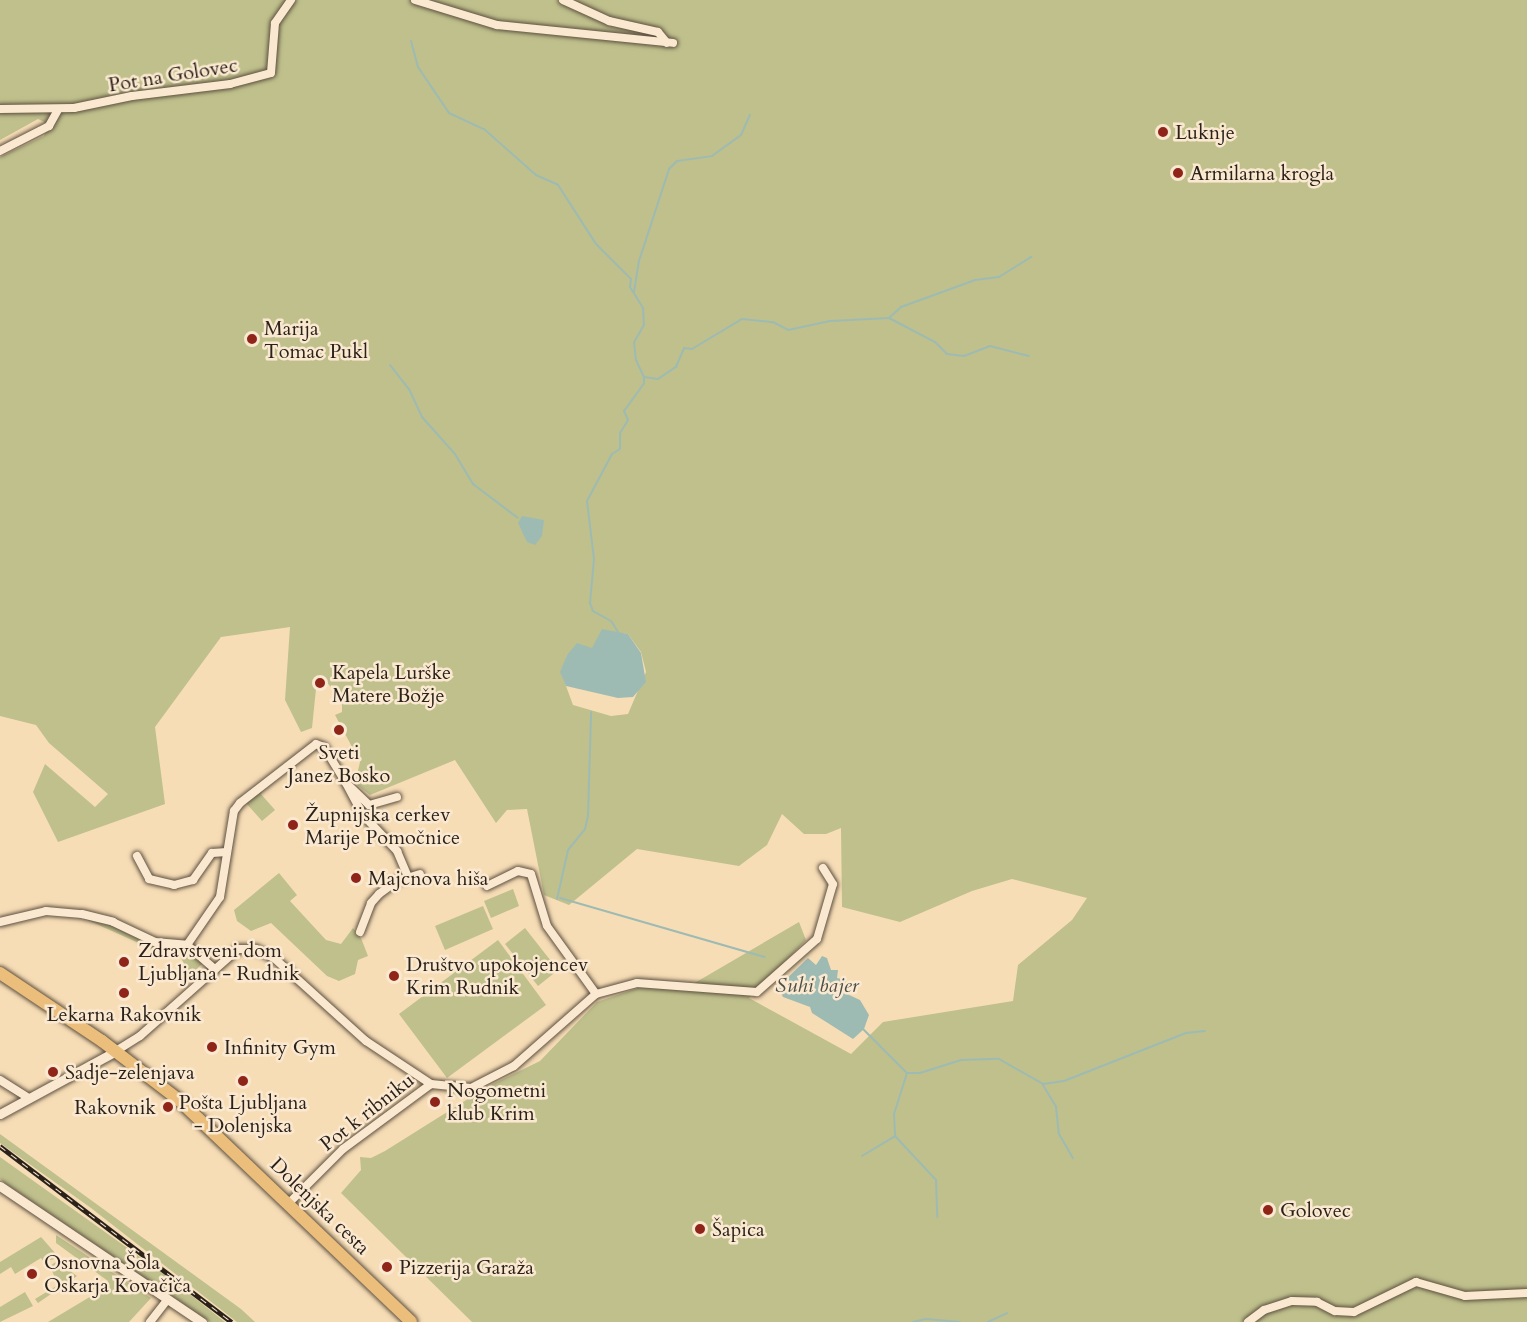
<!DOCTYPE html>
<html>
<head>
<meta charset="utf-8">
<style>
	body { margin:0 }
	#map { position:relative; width:1527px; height:1322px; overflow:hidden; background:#f7ddb6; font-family:Cardo,serif }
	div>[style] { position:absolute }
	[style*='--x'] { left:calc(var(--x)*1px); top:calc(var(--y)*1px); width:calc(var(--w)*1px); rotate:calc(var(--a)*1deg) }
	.green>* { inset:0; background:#bfc08c }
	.water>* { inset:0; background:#9ebbb3 }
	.stream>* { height:2px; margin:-1px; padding:0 1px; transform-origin:1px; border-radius:1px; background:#9ebbb3 }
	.roads { filter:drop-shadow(0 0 2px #5d5040) drop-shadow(0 0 2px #5d5040) }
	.minor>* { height:8px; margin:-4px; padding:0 4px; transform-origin:4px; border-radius:4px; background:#fae9d0 }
	.tertiary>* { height:9px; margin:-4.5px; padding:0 4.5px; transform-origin:4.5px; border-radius:4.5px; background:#fae9d0 }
	.primary>* { height:12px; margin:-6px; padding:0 6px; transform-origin:6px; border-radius:6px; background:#ecbe7b }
	.rail>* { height:4.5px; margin-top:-2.25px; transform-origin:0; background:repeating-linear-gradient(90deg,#fae9d0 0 7px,#2a2119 0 14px); box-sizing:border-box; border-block:2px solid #2a2119 }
	.dots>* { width:16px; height:16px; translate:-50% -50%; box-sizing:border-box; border:3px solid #fae9d0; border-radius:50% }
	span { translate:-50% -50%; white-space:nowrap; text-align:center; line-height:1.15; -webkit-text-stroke:5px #fae9d0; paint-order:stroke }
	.street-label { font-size:20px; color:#2a2119 }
	.poi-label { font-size:20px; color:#2a2119 }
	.left { translate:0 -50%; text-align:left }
	.right { translate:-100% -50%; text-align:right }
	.water-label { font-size:21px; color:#4d4f47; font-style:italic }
</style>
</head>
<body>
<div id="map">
	<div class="green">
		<i style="clip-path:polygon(evenodd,0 0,1527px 0,1527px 1322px,472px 1322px,341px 1193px,361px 1170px,360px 1157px,371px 1158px,385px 1151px,487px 1087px,540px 1061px,597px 1002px,641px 987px,686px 988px,799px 922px,806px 940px,749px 998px,851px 1054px,883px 1022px,1013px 1001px,1018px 965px,1072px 920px,1087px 898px,1012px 879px,972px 891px,900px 922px,842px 907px,841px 828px,826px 834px,804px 834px,782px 814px,767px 845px,739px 866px,637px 849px,569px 905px,544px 895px,527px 809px,507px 810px,496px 823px,455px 760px,370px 795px,355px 783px,360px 762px,335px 715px,342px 712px,342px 700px,323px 678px,317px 679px,312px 728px,301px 732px,285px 700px,290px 627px,221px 637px,155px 727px,165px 804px,58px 842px,33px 792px,45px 764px,95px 807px,108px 794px,49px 743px,36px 725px,0 716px,0 157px,44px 136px,49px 124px,38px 119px,0 140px,0 0,610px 632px,628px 634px,641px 652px,646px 672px,628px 714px,611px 716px,573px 705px,562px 675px,567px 655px,592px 649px,610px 632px)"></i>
		<i style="clip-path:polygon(264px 788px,261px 794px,275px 810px,262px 821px,246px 803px)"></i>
		<i style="clip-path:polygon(279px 873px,297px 895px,290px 901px,326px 940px,341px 944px,353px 928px,361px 938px,368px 956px,358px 960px,355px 974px,339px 981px,327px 976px,271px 923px,251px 931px,237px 921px,234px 910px)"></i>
		<i style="clip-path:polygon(513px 889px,519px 906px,491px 918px,484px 901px)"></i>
		<i style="clip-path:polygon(483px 906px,493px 929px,445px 950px,435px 926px)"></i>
		<i style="clip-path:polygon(83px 918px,112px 925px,158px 946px,187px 951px,203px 963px,184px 981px,178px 971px,185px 965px,179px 955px,173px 957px,173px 950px,152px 949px)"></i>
		<i style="clip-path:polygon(525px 928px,558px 970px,538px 986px,505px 944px)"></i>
		<i style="clip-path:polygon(498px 940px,546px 1005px,447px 1078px,399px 1014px)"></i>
		<i style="clip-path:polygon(0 1134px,241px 1309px,255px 1322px,237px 1322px,91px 1208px,0 1143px)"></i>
		<i style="clip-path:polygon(0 1157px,168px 1277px,225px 1322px,210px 1322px,9px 1186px,0 1179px)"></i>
		<i style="clip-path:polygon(56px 1235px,151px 1298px,129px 1322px,48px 1322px,93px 1295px,85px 1282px,100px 1292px,108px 1281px,56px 1243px)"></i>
		<i style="clip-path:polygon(41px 1237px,56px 1254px,54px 1259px,44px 1262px,41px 1258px,15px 1274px,11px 1267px,0 1274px,0 1262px)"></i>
		<i style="clip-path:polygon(57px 1261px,77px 1276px,38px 1303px,35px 1299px,58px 1285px,50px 1266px)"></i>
		<i style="clip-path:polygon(25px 1292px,33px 1306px,0 1322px,0 1307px)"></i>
	</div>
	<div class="water">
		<i style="clip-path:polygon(522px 516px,544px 520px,542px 536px,535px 545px,527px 542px,518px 523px)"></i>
		<i style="clip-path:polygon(602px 629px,628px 634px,641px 653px,646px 682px,633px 697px,618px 698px,566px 686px,560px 672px,567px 655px,577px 643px,592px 648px)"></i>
		<i style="clip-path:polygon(822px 956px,827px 958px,831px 970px,838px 970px,837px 978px,846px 980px,847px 994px,860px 1000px,869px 1015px,864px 1029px,853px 1039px,812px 1013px,810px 1007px,783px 997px,778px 987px,808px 958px,816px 965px)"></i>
	</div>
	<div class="stream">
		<i style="--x:411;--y:41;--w:27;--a:75"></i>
		<i style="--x:418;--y:67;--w:55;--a:56"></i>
		<i style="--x:449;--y:113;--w:38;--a:25"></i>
		<i style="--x:484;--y:129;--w:69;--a:41.5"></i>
		<i style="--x:536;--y:175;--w:24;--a:24"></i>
		<i style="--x:558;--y:185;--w:70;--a:57.2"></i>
		<i style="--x:596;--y:244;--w:49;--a:45"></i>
		<i style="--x:631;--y:279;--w:8;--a:97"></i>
		<i style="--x:630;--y:287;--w:25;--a:58"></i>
		<i style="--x:643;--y:308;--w:17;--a:87"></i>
		<i style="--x:644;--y:325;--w:20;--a:120"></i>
		<i style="--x:634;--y:342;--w:18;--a:84"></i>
		<i style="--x:636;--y:360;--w:19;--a:65"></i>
		<i style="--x:634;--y:292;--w:31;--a:-81"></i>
		<i style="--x:639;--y:261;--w:97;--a:-71.9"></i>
		<i style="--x:669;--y:169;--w:11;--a:-45"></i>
		<i style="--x:677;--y:161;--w:35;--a:-8"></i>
		<i style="--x:712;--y:156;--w:36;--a:-36"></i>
		<i style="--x:741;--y:135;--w:22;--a:-66"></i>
		<i style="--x:890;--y:317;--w:15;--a:-42"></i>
		<i style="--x:901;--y:307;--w:79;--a:-20"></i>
		<i style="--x:975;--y:280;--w:24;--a:-7"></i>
		<i style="--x:999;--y:277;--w:38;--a:-32"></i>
		<i style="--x:390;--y:365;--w:31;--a:52"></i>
		<i style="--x:409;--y:389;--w:31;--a:65"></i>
		<i style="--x:422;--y:417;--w:50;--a:48.3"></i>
		<i style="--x:455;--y:454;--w:35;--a:59"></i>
		<i style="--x:473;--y:484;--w:56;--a:37.1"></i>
		<i style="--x:618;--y:632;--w:13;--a:-122"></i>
		<i style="--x:611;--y:621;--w:21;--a:-151"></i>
		<i style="--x:593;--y:611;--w:9;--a:-111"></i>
		<i style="--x:590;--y:603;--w:44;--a:-84.8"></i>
		<i style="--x:594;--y:559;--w:58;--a:-96.9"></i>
		<i style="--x:587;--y:501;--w:53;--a:-62"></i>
		<i style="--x:612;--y:454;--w:9;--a:-32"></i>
		<i style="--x:620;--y:449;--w:16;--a:-90"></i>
		<i style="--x:620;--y:433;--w:15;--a:-58"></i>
		<i style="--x:628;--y:420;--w:10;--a:-114"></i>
		<i style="--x:624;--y:411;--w:34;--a:-54"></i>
		<i style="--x:644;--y:383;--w:6;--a:-90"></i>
		<i style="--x:644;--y:377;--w:14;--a:8"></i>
		<i style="--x:658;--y:379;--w:22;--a:-34"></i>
		<i style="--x:676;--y:367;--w:21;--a:-67"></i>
		<i style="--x:684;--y:348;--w:8;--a:7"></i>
		<i style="--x:692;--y:349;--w:58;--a:-31"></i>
		<i style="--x:742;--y:319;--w:31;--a:6"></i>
		<i style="--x:773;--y:322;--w:17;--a:28"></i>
		<i style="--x:788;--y:330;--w:43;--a:-12.1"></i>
		<i style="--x:830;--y:321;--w:59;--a:-2.9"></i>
		<i style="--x:889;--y:318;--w:52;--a:27.6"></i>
		<i style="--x:935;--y:342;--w:17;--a:45"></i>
		<i style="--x:947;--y:354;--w:17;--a:7"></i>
		<i style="--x:964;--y:356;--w:28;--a:-21"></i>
		<i style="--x:990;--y:346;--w:40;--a:14.4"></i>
		<i style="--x:560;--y:898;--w:213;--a:16.1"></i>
		<i style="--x:557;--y:899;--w:50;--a:-77.3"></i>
		<i style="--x:568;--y:850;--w:27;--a:-51"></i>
		<i style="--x:585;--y:829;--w:13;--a:-77"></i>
		<i style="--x:588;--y:816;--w:104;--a:-88.3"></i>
		<i style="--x:861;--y:1027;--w:65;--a:45"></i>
		<i style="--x:907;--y:1073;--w:13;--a:0"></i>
		<i style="--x:920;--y:1073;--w:43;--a:-17.6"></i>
		<i style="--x:961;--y:1060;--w:38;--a:-2"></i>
		<i style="--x:999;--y:1059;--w:51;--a:29.6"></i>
		<i style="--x:1043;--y:1084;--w:21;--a:-8"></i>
		<i style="--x:1064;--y:1081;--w:131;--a:-21.5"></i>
		<i style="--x:1186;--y:1033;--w:19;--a:-6"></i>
		<i style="--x:907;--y:1073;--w:43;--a:107.6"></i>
		<i style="--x:894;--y:1114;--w:22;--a:87"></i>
		<i style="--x:895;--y:1136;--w:60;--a:47"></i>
		<i style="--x:936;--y:1180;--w:37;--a:88"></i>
		<i style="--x:1043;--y:1085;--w:26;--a:59"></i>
		<i style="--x:1056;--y:1107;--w:27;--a:84"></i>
		<i style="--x:1059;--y:1134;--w:28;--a:60"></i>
		<i style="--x:862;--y:1156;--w:39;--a:-31"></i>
		<i style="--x:913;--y:1322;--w:13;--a:-13"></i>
		<i style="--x:926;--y:1319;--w:34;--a:5"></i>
		<i style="--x:988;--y:1322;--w:21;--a:-25"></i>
	</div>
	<div class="roads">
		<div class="minor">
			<i style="--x:415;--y:0;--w:86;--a:17"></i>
			<i style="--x:497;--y:25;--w:177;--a:5.8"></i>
			<i style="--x:563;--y:0;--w:51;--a:24.5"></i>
			<i style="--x:609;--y:21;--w:50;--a:12.7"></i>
			<i style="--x:658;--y:32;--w:14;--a:51"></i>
			<i style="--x:0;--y:109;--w:74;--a:-0.8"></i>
			<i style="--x:74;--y:108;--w:59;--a:-11.7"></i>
			<i style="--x:132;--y:96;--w:99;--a:-7"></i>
			<i style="--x:230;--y:84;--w:42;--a:-15"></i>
			<i style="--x:271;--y:73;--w:50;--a:-85.4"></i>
			<i style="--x:275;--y:23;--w:28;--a:-55"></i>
			<i style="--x:0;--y:151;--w:55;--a:-27"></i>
			<i style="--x:49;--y:126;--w:18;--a:-61"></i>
			<i style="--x:397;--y:797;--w:29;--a:164"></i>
			<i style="--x:369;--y:805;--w:32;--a:-136"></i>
			<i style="--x:346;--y:783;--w:36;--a:62"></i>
			<i style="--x:363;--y:815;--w:50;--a:46.6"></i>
			<i style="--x:397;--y:851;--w:28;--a:67"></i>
			<i style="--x:137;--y:856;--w:26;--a:62"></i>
			<i style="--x:149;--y:879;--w:26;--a:13"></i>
			<i style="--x:174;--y:885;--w:20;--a:-15"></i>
			<i style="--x:193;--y:880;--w:33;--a:-55"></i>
			<i style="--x:212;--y:853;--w:15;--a:-4"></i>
			<i style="--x:487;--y:886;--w:34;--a:-26"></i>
			<i style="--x:518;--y:871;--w:13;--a:13"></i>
			<i style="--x:531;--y:874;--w:54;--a:72.9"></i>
			<i style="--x:547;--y:926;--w:84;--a:54.2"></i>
			<i style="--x:0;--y:922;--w:47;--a:-13.4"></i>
			<i style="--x:46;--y:911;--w:36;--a:5"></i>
			<i style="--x:82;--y:914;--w:32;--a:14"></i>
			<i style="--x:113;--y:922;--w:47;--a:25.5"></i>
			<i style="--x:155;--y:942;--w:32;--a:5"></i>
			<i style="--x:187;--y:945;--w:37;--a:41"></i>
			<i style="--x:360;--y:932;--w:31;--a:-69"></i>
			<i style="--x:371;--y:903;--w:12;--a:-48"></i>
			<i style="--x:379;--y:894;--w:22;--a:-36"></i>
			<i style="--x:397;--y:881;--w:24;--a:-17"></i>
			<i style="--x:187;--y:945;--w:58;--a:-55.5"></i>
			<i style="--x:220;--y:897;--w:87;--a:-80.8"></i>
			<i style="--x:234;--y:811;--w:10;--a:-53"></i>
			<i style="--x:240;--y:803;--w:96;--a:-37.8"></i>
			<i style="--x:316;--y:744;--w:9;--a:21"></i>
			<i style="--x:324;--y:747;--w:42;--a:58.6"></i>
			<i style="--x:116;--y:1051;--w:28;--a:-32"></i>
			<i style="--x:140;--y:1036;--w:131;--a:-41.6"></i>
			<i style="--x:238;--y:949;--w:18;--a:0"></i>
			<i style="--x:256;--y:949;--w:20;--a:27"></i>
			<i style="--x:274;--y:958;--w:124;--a:42.1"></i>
			<i style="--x:366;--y:1041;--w:78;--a:33.5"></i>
			<i style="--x:431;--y:1084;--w:40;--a:5.7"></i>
			<i style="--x:471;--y:1088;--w:48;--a:-27.1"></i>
			<i style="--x:514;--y:1066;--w:109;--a:-41.3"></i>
			<i style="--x:596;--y:994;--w:42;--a:-15"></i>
			<i style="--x:637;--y:983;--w:120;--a:4.3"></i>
			<i style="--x:757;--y:992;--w:80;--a:-41.5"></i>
			<i style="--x:817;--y:939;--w:57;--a:-73.8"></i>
			<i style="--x:833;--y:884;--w:19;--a:-122"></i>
			<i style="--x:0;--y:1080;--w:34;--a:32"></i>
			<i style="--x:289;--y:1203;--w:76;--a:-45"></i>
			<i style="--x:343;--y:1149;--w:109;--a:-36.5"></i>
			<i style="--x:150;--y:1322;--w:29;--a:-52"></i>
			<i style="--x:1248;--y:1322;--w:20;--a:-37"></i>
			<i style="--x:1264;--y:1310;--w:29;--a:-18"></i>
			<i style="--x:1292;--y:1301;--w:25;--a:2"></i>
			<i style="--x:1317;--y:1302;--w:20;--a:27"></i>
			<i style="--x:1335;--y:1311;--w:19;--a:3"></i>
			<i style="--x:1354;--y:1312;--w:69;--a:-25.8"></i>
			<i style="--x:1416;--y:1282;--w:51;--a:15.9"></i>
			<i style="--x:1465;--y:1296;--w:62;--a:-2.8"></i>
		</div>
		<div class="tertiary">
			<i style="--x:0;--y:1114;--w:132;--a:-28.5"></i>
			<i style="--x:0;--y:1186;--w:244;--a:34"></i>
		</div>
		<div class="primary">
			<i style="--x:0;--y:973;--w:123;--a:33.7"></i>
			<i style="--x:102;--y:1041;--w:97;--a:37.5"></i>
			<i style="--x:179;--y:1100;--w:321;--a:43.7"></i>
		</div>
	</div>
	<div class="rail">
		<i style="--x:0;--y:1146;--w:291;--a:37.2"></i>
	</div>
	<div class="dots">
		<i style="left:1163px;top:132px;background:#8f2418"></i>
		<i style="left:1178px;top:173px;background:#8f2418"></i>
		<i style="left:252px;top:339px;background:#8f2418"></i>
		<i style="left:320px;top:683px;background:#8f2418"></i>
		<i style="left:339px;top:730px;background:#8f2418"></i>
		<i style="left:293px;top:825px;background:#8f2418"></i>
		<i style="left:356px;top:878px;background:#8f2418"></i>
		<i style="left:124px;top:962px;background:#8f2418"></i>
		<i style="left:394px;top:976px;background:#8f2418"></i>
		<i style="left:124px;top:993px;background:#8f2418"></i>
		<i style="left:212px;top:1047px;background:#8f2418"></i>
		<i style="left:53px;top:1072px;background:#8f2418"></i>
		<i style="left:243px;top:1081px;background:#8f2418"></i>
		<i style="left:435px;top:1102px;background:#8f2418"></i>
		<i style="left:168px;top:1107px;background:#8f2418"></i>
		<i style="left:1268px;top:1210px;background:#8f2418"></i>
		<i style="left:700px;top:1229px;background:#8f2418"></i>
		<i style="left:387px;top:1267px;background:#8f2418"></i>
		<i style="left:32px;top:1274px;background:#8f2418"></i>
	</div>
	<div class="street-label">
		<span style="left:173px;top:75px;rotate:-9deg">Pot na Golovec</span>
		<span style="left:367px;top:1112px;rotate:-38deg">Pot k ribniku</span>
		<span style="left:320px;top:1206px;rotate:44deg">Dolenjska cesta</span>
	</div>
	<div class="poi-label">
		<span class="left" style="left:1175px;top:132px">Luknje</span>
		<span class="left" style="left:1190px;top:173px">Armilarna krogla</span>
		<span class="left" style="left:264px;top:340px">Marija<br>Tomac Pukl</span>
		<span class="left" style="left:332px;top:684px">Kapela Lurške<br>Matere Božje</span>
		<span style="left:339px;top:764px">Sveti<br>Janez Bosko</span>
		<span class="left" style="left:305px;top:826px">Župnijska cerkev<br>Marije Pomočnice</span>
		<span class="left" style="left:368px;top:878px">Majcnova hiša</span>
		<span class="left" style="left:138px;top:962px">Zdravstveni dom<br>Ljubljana - Rudnik</span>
		<span class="left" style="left:406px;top:976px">Društvo upokojencev<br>Krim Rudnik</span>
		<span style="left:124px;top:1014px">Lekarna Rakovnik</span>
		<span class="left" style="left:224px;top:1047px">Infinity Gym</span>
		<span class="left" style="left:65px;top:1072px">Sadje-zelenjava</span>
		<span class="left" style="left:447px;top:1102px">Nogometni<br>klub Krim</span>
		<span style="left:243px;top:1114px">Pošta Ljubljana<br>- Dolenjska</span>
		<span class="right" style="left:156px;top:1107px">Rakovnik</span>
		<span class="left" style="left:1280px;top:1210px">Golovec</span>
		<span class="left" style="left:712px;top:1229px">Šapica</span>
		<span class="left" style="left:44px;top:1274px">Osnovna Šola<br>Oskarja Kovačiča</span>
		<span class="left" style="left:399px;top:1267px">Pizzerija Garaža</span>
	</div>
	<div class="water-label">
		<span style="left:817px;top:986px">Suhi bajer</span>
	</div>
</div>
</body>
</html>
